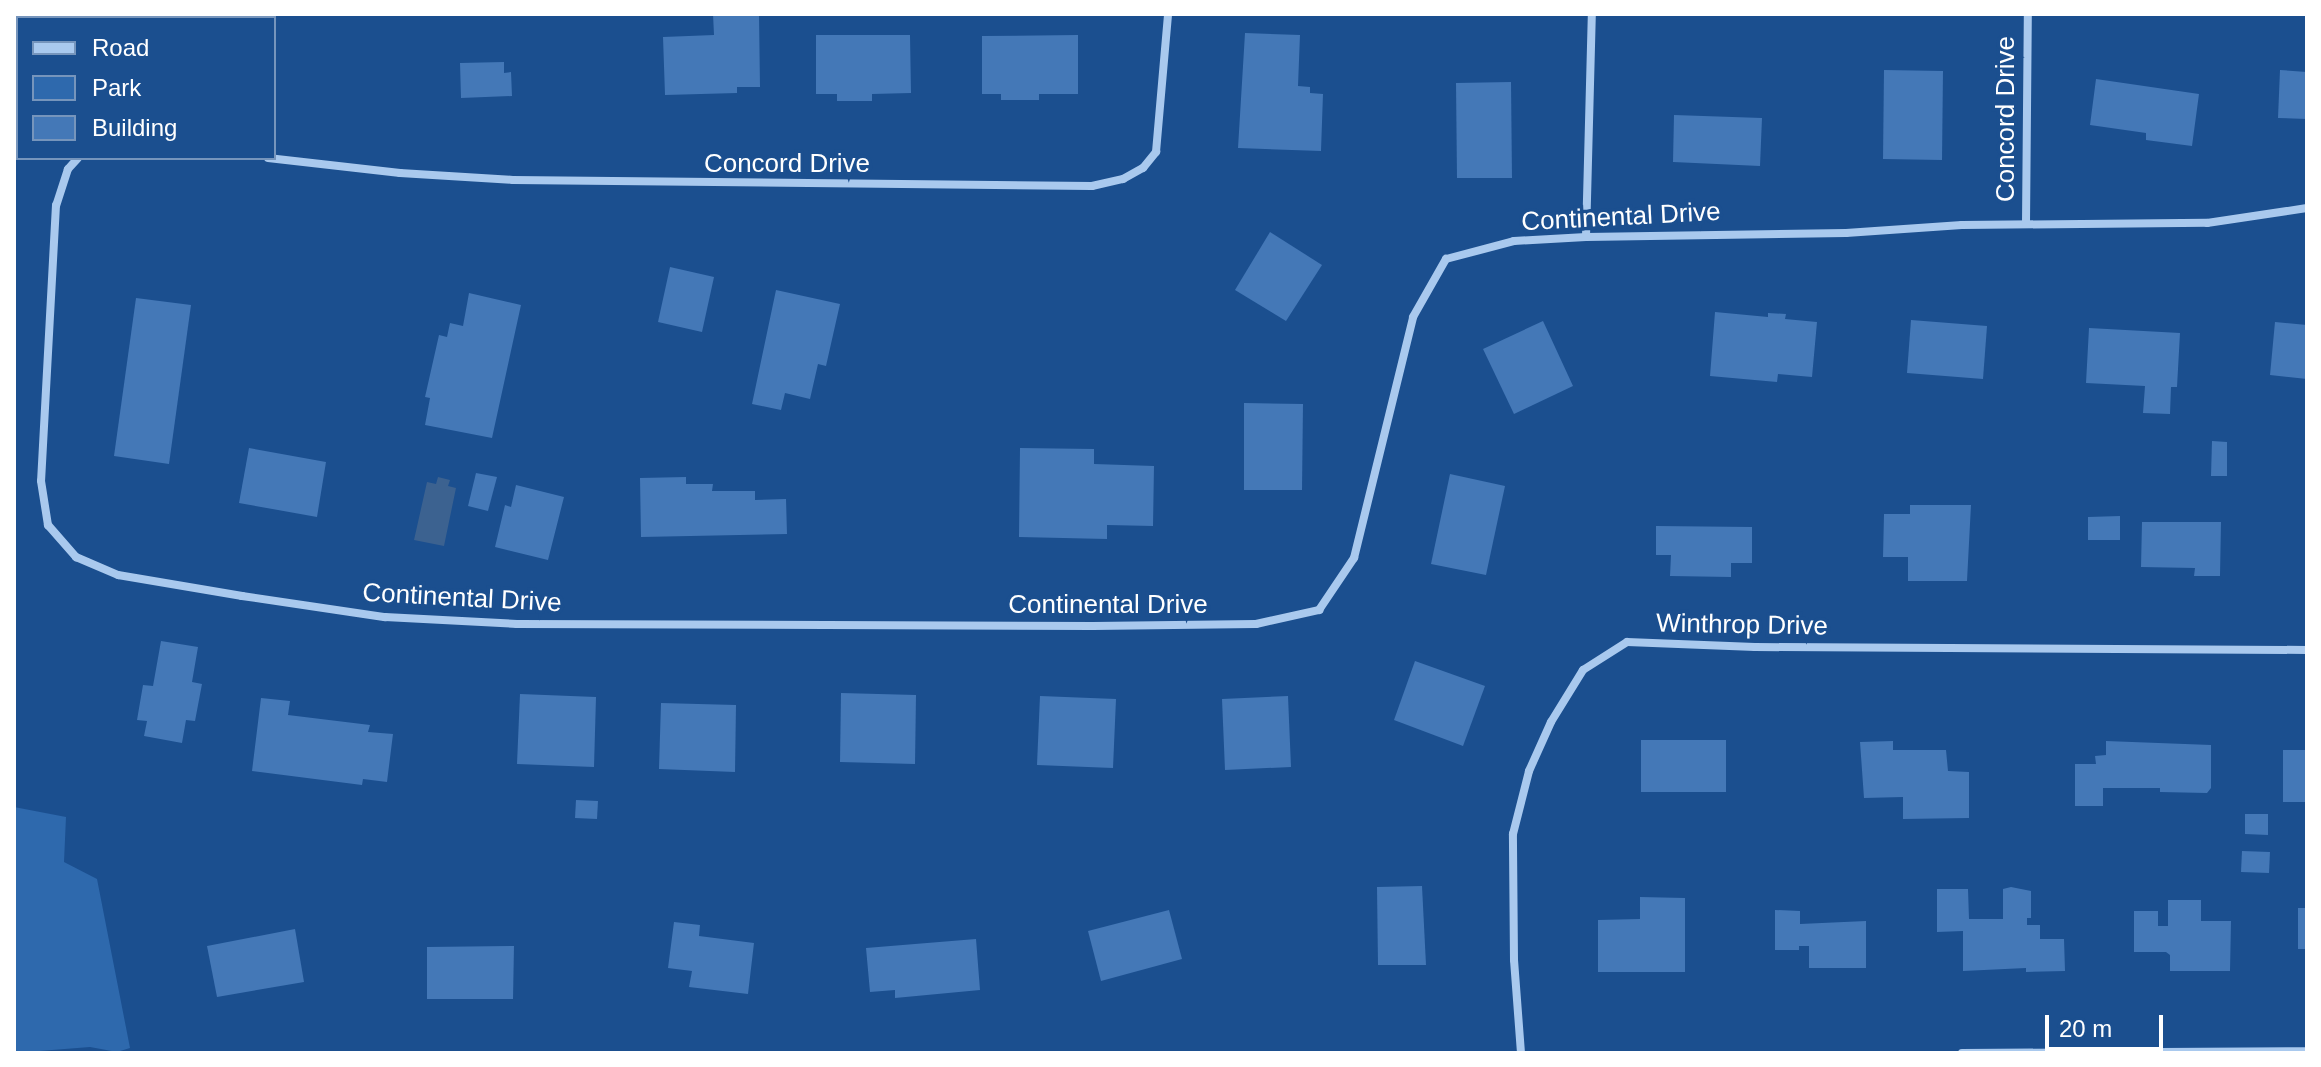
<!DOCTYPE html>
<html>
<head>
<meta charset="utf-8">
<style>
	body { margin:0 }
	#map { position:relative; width:2321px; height:1067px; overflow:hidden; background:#1b4f8f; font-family:Helvetica,sans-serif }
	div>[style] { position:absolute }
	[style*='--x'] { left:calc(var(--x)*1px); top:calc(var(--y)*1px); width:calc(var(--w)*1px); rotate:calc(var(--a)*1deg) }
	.green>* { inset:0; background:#2e69ad }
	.water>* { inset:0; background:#3c6290 }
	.building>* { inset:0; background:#4478b7 }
	.street>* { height:8px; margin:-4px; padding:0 4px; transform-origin:4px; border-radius:4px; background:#a9c9ee }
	span { translate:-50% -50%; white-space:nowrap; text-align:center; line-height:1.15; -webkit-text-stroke:7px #1b4f8f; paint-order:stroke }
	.street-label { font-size:26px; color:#fff }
	.frame { position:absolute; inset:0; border:16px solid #fff; pointer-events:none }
	.legend { position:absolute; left:16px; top:16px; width:260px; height:144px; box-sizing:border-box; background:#1b4f8f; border:2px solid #7695bc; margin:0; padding:10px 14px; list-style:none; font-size:24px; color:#fff }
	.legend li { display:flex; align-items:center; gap:16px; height:40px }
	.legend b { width:40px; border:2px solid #7695bc }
	.scale { position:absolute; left:2045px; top:1015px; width:118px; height:36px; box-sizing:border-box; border:4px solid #fff; border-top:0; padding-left:10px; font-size:24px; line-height:28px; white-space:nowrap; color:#fff; -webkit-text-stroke:6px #1b4f8f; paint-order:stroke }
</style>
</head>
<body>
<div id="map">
	<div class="green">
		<i style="clip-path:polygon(14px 807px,66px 817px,64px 862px,97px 879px,130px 1048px,117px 1052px,90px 1047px,14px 1053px)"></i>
	</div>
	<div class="water">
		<i style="clip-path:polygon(438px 477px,450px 480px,448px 486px,456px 488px,444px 546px,414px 540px,427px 482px,436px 484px)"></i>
	</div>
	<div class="building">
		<i style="clip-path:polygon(713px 14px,759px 14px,760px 87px,737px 87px,737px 93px,665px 95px,663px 37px,714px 35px)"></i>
		<i style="clip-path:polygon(1245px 33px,1300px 35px,1298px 86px,1310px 87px,1310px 93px,1323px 94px,1321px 151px,1238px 148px)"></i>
		<i style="clip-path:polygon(816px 35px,910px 35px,911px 93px,872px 94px,872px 101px,837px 101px,837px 94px,816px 94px)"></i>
		<i style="clip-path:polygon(1078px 35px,1078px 94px,1039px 94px,1039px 100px,1001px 100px,1001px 94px,982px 94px,982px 36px)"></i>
		<i style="clip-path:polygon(504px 62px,504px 73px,511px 72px,512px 96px,461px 98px,460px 63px)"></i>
		<i style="clip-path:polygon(1884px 70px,1943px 71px,1942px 160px,1883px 159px)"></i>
		<i style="clip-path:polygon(2280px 70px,2307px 72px,2307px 119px,2278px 118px)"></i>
		<i style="clip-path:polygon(2096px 79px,2199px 94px,2192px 146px,2146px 140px,2146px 133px,2090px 125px)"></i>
		<i style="clip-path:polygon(1511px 82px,1512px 178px,1457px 178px,1456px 83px)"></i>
		<i style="clip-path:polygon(1674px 115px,1762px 118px,1760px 166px,1673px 162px)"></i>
		<i style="clip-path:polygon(1270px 232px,1322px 265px,1286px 321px,1235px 290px)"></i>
		<i style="clip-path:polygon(670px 267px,714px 277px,702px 332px,658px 322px)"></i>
		<i style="clip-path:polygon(776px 290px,840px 304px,826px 366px,818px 364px,810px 399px,785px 393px,781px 410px,752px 404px)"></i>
		<i style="clip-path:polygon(469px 293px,521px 305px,492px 438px,425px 425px,430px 398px,425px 397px,439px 335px,447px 337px,450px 323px,463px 326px)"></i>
		<i style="clip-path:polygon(136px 298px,191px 305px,169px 464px,114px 456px)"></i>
		<i style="clip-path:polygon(1715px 312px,1768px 317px,1768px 313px,1786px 314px,1785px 319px,1817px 322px,1812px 377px,1778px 374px,1777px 382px,1710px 376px)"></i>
		<i style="clip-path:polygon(1911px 320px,1987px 326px,1983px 379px,1907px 373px)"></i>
		<i style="clip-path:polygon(1543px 321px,1573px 386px,1514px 414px,1483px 349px)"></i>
		<i style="clip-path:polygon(2275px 322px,2307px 325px,2307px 379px,2270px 375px)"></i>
		<i style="clip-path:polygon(2089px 328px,2180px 333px,2177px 387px,2171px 387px,2170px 414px,2143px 413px,2145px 386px,2086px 383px)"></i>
		<i style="clip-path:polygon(1244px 403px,1303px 404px,1302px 490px,1244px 490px)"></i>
		<i style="clip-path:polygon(2212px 441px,2227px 442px,2227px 476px,2211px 476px)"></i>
		<i style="clip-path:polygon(249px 448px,326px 462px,317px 517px,239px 503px)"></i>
		<i style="clip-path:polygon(1020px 448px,1094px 449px,1094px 464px,1154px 466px,1153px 526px,1107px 525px,1107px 539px,1019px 537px)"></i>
		<i style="clip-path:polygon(476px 473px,497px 477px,488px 511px,468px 506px)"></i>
		<i style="clip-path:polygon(1450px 474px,1505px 486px,1486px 575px,1431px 564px)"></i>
		<i style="clip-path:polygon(686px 477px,686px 484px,713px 484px,712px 491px,755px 491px,755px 500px,786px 499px,787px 534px,641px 537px,640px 478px)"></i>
		<i style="clip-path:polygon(516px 485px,564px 497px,548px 560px,495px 547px,505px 505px,511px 507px)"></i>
		<i style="clip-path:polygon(1910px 505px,1971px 505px,1967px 581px,1908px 581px,1908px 557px,1883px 557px,1884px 514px,1910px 514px)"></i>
		<i style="clip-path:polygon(2120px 516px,2120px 540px,2088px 540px,2088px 517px)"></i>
		<i style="clip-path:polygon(2142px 522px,2221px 522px,2220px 576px,2194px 576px,2195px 568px,2141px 567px)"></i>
		<i style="clip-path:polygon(1656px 526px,1752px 527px,1752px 563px,1731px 563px,1731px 577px,1670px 576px,1671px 555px,1656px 555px)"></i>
		<i style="clip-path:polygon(161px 641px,198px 647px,192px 682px,202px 684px,195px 721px,186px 720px,182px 743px,144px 736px,147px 721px,137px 720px,143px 685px,153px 686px)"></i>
		<i style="clip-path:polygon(1415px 661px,1485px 686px,1463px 746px,1394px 720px)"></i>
		<i style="clip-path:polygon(841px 693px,916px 695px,915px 764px,840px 762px)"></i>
		<i style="clip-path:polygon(520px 694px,596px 697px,594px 767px,517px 764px)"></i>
		<i style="clip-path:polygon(1040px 696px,1116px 699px,1113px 768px,1037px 765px)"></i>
		<i style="clip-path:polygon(1288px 696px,1291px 767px,1225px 770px,1222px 699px)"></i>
		<i style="clip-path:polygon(261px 698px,290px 701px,288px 715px,370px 725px,368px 732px,393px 734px,387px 782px,363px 779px,362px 785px,252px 771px)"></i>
		<i style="clip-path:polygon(661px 703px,736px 705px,735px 772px,659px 769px)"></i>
		<i style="clip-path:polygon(1641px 740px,1726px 740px,1726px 792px,1641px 792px)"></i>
		<i style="clip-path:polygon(1893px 741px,1893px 750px,1946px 750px,1948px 771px,1969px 772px,1969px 818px,1903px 819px,1903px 797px,1864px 798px,1860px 742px)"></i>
		<i style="clip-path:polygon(2106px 741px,2211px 745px,2211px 788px,2207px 793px,2160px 792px,2160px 788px,2103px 788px,2103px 806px,2075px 806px,2075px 764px,2096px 764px,2095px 756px,2106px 755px)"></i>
		<i style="clip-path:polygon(2283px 750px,2307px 750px,2307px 802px,2283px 802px)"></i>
		<i style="clip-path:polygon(576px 800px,598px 801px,597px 819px,575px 818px)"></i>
		<i style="clip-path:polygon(2245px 814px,2268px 814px,2268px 835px,2245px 834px)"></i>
		<i style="clip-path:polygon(2242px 851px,2270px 852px,2269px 873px,2241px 872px)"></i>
		<i style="clip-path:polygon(1422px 886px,1426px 965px,1378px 965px,1377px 887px)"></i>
		<i style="clip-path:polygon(2011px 887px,2031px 891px,2031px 918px,2027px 918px,2027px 925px,2040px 925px,2040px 939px,2064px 939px,2065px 971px,2026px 972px,2026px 968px,1963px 971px,1963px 931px,1937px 932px,1937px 889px,1968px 889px,1969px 919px,2003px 919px,2003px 889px)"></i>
		<i style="clip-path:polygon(1640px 897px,1685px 898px,1685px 972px,1598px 972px,1598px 920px,1640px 919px)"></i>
		<i style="clip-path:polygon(2168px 900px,2201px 900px,2201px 921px,2231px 921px,2230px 971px,2170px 971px,2170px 955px,2166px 952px,2134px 952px,2134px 911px,2158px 911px,2158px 926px,2168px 926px)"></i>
		<i style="clip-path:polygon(2298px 908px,2307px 908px,2307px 949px,2298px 949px)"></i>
		<i style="clip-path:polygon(1169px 910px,1182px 959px,1101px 981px,1088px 931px)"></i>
		<i style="clip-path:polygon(1775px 910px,1800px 911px,1800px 924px,1866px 921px,1866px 968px,1809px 968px,1809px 946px,1799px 946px,1799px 950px,1775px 950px)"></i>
		<i style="clip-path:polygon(674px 922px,700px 925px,699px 936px,754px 943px,748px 994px,689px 987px,692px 971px,668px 968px)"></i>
		<i style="clip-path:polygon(295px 929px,304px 982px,217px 997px,207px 946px)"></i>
		<i style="clip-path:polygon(976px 939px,980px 990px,895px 998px,895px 990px,870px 992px,866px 948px)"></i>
		<i style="clip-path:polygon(514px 946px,513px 999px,427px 999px,427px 947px)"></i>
	</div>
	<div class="street">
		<i style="--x:255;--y:18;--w:4;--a:-76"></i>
		<i style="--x:78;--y:158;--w:15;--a:132"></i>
		<i style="--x:68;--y:169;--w:38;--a:108"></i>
		<i style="--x:56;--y:205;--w:276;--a:93.1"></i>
		<i style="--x:41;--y:481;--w:45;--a:81"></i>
		<i style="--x:48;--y:525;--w:43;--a:48.8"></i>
		<i style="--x:76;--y:557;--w:46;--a:23.2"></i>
		<i style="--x:118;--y:575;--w:126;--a:9.6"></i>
		<i style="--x:242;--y:596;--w:145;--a:8.4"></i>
		<i style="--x:385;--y:617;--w:132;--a:3"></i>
		<i style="--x:517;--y:624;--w:576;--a:0.2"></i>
		<i style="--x:1093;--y:626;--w:163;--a:-0.7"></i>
		<i style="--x:1256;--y:624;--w:65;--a:-12.5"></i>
		<i style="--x:1319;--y:610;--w:63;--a:-56.1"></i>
		<i style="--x:1354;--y:558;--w:248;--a:-76.2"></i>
		<i style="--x:1413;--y:317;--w:67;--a:-60.4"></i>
		<i style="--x:1446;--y:259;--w:70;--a:-14.8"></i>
		<i style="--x:1514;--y:241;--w:72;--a:-3.2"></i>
		<i style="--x:1586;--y:237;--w:260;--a:-0.9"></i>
		<i style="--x:1846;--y:233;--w:116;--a:-3.9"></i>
		<i style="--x:1962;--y:225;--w:245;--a:-0.5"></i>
		<i style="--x:2207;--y:223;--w:101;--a:-8.5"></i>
		<i style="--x:268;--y:158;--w:133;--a:6.5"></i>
		<i style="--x:400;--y:173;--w:113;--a:3.5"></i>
		<i style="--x:513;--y:180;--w:579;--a:0.59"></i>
		<i style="--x:1092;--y:186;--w:32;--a:-13"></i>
		<i style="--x:1123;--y:179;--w:23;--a:-29"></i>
		<i style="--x:1143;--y:168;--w:21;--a:-51"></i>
		<i style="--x:1156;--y:152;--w:139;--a:-85"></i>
		<i style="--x:2026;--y:224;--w:210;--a:-89.5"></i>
		<i style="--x:1586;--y:237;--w:223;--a:-88.5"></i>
		<i style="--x:1521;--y:1053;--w:93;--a:-94.3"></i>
		<i style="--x:1514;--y:960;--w:126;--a:-90.5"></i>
		<i style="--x:1513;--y:834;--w:65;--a:-75.7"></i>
		<i style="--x:1529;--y:771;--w:54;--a:-65.8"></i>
		<i style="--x:1551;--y:722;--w:61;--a:-58.4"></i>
		<i style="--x:1583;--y:670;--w:52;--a:-32.5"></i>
		<i style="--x:1627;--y:642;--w:128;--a:2.2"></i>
		<i style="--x:1755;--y:647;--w:552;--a:0.31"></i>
		<i style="--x:1962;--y:1053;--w:345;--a:-0.3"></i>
	</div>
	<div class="street-label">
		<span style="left:2006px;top:119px;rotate:-90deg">Concord Drive</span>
		<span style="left:787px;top:164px">Concord Drive</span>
		<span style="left:1621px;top:217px;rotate:-3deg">Continental Drive</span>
		<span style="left:462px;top:598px;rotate:3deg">Continental Drive</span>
		<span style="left:1108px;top:605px">Continental Drive</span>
		<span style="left:1742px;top:625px;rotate:1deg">Winthrop Drive</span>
	</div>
	<div class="frame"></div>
	<ul class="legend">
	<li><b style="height:10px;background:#a9c9ee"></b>Road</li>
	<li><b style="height:22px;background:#2e69ad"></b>Park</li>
	<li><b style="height:22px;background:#4478b7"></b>Building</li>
	</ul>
	<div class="scale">20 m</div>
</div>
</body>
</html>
